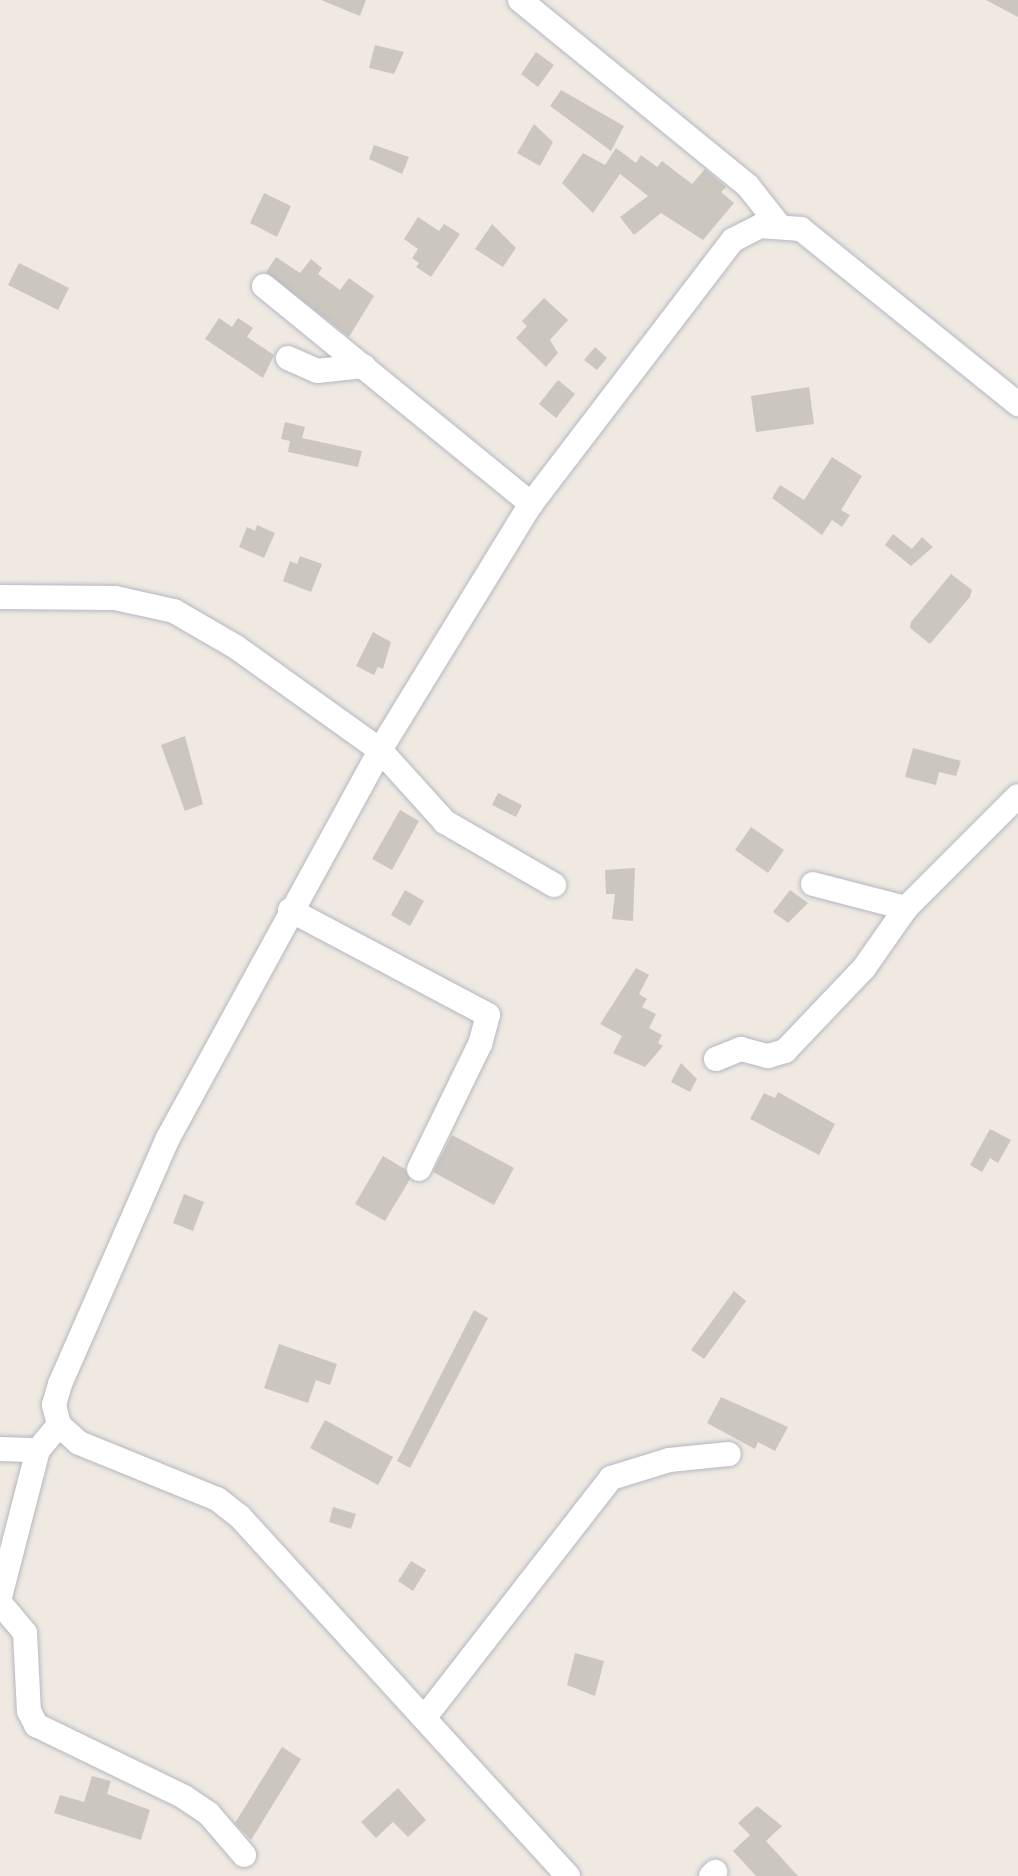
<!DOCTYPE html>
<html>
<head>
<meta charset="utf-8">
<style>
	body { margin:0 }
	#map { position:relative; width:1018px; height:1876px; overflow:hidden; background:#efe9e1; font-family:"Noto Sans",sans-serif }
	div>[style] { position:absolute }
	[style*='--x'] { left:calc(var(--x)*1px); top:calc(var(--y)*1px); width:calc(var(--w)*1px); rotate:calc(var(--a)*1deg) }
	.building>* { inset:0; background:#cbc7bf }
	.roads { filter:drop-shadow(0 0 2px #b4b7c1) drop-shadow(0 0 2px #b4b7c1) }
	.minor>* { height:24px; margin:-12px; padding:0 12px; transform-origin:12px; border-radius:12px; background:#fff }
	span { translate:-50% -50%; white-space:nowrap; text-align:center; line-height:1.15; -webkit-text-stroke:6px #fff; paint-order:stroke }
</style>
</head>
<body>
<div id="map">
	<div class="building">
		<i style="clip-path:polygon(321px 0,366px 0,360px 16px)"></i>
		<i style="clip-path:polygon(986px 0,1018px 0,1018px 17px)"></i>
		<i style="clip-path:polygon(375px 45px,404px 52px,394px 74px,369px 68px)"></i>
		<i style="clip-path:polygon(536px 52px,554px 65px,538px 87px,521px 74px)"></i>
		<i style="clip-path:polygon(561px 90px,624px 126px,611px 151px,550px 106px)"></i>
		<i style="clip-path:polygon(534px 124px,553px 142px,540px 166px,517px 153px)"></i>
		<i style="clip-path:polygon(374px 145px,409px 157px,402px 174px,369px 159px)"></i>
		<i style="clip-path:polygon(616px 148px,636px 163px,641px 155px,657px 167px,662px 161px,692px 184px,705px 169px,726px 187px,721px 192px,734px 203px,703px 240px,661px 213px,634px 235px,620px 217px,648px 196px,620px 174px,593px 213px,562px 183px,583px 153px,605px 165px)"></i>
		<i style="clip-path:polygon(264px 193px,291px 206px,277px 237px,250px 223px)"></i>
		<i style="clip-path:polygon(418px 217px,439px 231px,444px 224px,460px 234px,431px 277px,416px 267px,419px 263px,412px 258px,418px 249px,404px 239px)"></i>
		<i style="clip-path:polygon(492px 224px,516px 248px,503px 267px,475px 249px)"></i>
		<i style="clip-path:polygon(276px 257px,300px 273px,311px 259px,322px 268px,318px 274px,340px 290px,349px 278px,374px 296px,349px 337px,266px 272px)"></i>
		<i style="clip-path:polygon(19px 263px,69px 288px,58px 310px,8px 285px)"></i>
		<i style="clip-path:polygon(544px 298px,568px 320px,550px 340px,558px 353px,546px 367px,516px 338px,527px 326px,522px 321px)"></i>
		<i style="clip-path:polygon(219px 318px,232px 327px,238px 318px,253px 328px,247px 337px,274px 355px,263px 378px,205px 339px)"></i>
		<i style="clip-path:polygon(595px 347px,607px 358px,597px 370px,584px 360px)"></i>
		<i style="clip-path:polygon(558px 380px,575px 394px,556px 418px,539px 404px)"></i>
		<i style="clip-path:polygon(809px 387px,814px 424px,756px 432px,751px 396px)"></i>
		<i style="clip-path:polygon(285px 422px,305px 427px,302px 438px,362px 451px,358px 467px,288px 452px,290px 441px,281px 439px)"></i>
		<i style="clip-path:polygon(832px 457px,862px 476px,841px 510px,850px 515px,842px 527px,832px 520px,822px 535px,772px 498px,780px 485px,804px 500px)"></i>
		<i style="clip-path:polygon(257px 525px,275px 533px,264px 558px,239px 547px,247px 527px,255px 531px)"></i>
		<i style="clip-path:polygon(893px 534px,912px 549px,922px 537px,933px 547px,911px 566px,885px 545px)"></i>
		<i style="clip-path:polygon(300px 556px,322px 564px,311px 592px,283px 581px,290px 561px,297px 564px)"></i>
		<i style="clip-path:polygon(951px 574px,972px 590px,970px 597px,930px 644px,910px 628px,911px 622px)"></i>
		<i style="clip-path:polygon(373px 632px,391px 642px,383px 669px,378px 667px,374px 675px,356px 666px)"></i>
		<i style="clip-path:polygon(185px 736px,203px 804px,185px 811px,161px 745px)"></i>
		<i style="clip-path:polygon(913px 748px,961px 761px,956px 776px,939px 772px,936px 785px,905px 777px)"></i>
		<i style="clip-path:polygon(498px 793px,522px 805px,516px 817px,492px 805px)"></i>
		<i style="clip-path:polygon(400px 810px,419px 821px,392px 870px,372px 859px)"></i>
		<i style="clip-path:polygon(751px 827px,784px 850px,768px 873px,735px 850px)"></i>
		<i style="clip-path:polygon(635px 868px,633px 921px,612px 919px,615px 894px,606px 894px,605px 870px)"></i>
		<i style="clip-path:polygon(405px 890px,424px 901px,410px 926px,391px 915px)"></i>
		<i style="clip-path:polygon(790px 890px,808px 903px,788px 923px,773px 912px)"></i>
		<i style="clip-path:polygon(636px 968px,649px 975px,639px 994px,647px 999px,642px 1007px,656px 1014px,649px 1028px,662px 1035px,658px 1043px,663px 1046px,645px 1067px,613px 1053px,622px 1036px,600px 1024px)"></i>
		<i style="clip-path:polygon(681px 1063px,697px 1079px,690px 1092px,671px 1082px)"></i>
		<i style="clip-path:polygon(778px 1092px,835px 1124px,819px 1155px,750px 1119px,764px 1093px,775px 1098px)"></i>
		<i style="clip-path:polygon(990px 1129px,1011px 1140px,998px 1163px,990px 1158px,982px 1172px,970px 1165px)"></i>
		<i style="clip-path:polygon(452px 1135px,514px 1168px,494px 1205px,433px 1172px)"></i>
		<i style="clip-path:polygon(383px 1156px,405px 1169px,410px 1179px,385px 1221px,355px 1204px)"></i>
		<i style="clip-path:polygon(184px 1194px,204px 1202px,193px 1231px,173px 1223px)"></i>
		<i style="clip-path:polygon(734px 1291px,746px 1301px,704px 1359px,691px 1350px)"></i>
		<i style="clip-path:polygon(474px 1310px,488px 1318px,410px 1468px,397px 1461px)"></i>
		<i style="clip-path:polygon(279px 1344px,337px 1364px,330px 1385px,316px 1380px,308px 1403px,264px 1388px)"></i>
		<i style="clip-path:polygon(721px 1397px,788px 1427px,775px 1451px,758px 1442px,755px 1449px,707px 1423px)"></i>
		<i style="clip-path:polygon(325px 1420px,393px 1457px,378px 1485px,310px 1448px)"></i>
		<i style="clip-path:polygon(333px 1507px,356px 1514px,351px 1529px,329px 1522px)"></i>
		<i style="clip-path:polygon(411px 1561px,426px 1570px,413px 1591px,398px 1581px)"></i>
		<i style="clip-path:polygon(575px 1653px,604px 1661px,595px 1696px,567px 1685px)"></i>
		<i style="clip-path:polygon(282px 1747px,301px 1759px,251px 1840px,235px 1823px)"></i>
		<i style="clip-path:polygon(92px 1776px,111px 1781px,107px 1794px,150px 1810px,141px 1840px,54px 1813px,60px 1795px,84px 1802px)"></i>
		<i style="clip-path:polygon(398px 1788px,426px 1820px,408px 1837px,393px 1822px,376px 1838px,361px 1822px)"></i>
		<i style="clip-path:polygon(757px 1806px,782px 1826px,766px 1841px,798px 1876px,756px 1876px,733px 1851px,750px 1835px,738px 1823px)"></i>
	</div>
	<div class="roads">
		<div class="minor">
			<i style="--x:520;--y:0;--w:294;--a:39.2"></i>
			<i style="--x:748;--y:186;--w:48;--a:51.7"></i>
			<i style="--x:264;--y:286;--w:345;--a:39.2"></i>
			<i style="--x:288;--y:358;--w:32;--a:24"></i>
			<i style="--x:317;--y:371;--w:47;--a:-6.1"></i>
			<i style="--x:0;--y:597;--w:115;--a:0.5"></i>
			<i style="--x:115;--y:598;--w:60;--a:12.4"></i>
			<i style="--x:174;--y:611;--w:72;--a:30.1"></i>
			<i style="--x:236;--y:647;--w:177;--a:35.6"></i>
			<i style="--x:380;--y:750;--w:97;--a:47.9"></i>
			<i style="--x:445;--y:822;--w:126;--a:30"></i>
			<i style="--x:813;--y:884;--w:96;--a:14.5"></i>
			<i style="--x:290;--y:910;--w:224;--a:27.9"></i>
			<i style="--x:488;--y:1015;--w:30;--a:105"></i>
			<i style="--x:480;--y:1044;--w:139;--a:116"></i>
			<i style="--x:716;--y:1059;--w:27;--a:-22"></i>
			<i style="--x:741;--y:1049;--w:28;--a:15"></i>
			<i style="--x:768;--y:1056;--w:18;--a:-16"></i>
			<i style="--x:785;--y:1051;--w:115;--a:-46.4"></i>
			<i style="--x:864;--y:968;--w:73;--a:-55"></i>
			<i style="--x:906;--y:908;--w:158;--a:-45"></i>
			<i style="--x:0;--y:1449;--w:38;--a:2"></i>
			<i style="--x:0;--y:1597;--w:152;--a:-75.5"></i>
			<i style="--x:38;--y:1450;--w:33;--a:-50"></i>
			<i style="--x:0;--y:1603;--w:39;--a:50"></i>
			<i style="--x:25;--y:1633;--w:78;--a:87.1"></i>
			<i style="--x:29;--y:1711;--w:16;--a:63"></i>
			<i style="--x:36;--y:1725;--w:165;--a:25.9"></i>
			<i style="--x:184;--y:1797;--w:30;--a:34"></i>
			<i style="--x:209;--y:1814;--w:54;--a:49.5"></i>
			<i style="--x:425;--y:1717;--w:303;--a:-52.1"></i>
			<i style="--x:611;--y:1478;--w:61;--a:-17.2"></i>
			<i style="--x:669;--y:1460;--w:60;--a:-5.7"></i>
			<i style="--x:568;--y:1876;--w:488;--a:-132.4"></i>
			<i style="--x:239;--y:1516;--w:28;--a:-142"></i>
			<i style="--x:217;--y:1499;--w:149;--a:-157.9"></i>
			<i style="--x:79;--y:1443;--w:27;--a:-138"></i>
			<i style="--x:59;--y:1425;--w:21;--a:-104"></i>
			<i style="--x:54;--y:1405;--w:22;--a:-74"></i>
			<i style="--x:60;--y:1384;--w:269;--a:-66.3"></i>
			<i style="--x:168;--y:1138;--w:442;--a:-61.3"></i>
			<i style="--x:380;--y:750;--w:289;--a:-58.5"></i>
			<i style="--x:531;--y:504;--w:332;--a:-52.6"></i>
			<i style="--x:733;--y:240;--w:30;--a:-27"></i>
			<i style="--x:760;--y:226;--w:41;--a:4.2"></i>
			<i style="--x:801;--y:229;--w:279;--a:38.9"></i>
			<i style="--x:711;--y:1876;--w:6;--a:-45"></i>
		</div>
	</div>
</div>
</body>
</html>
